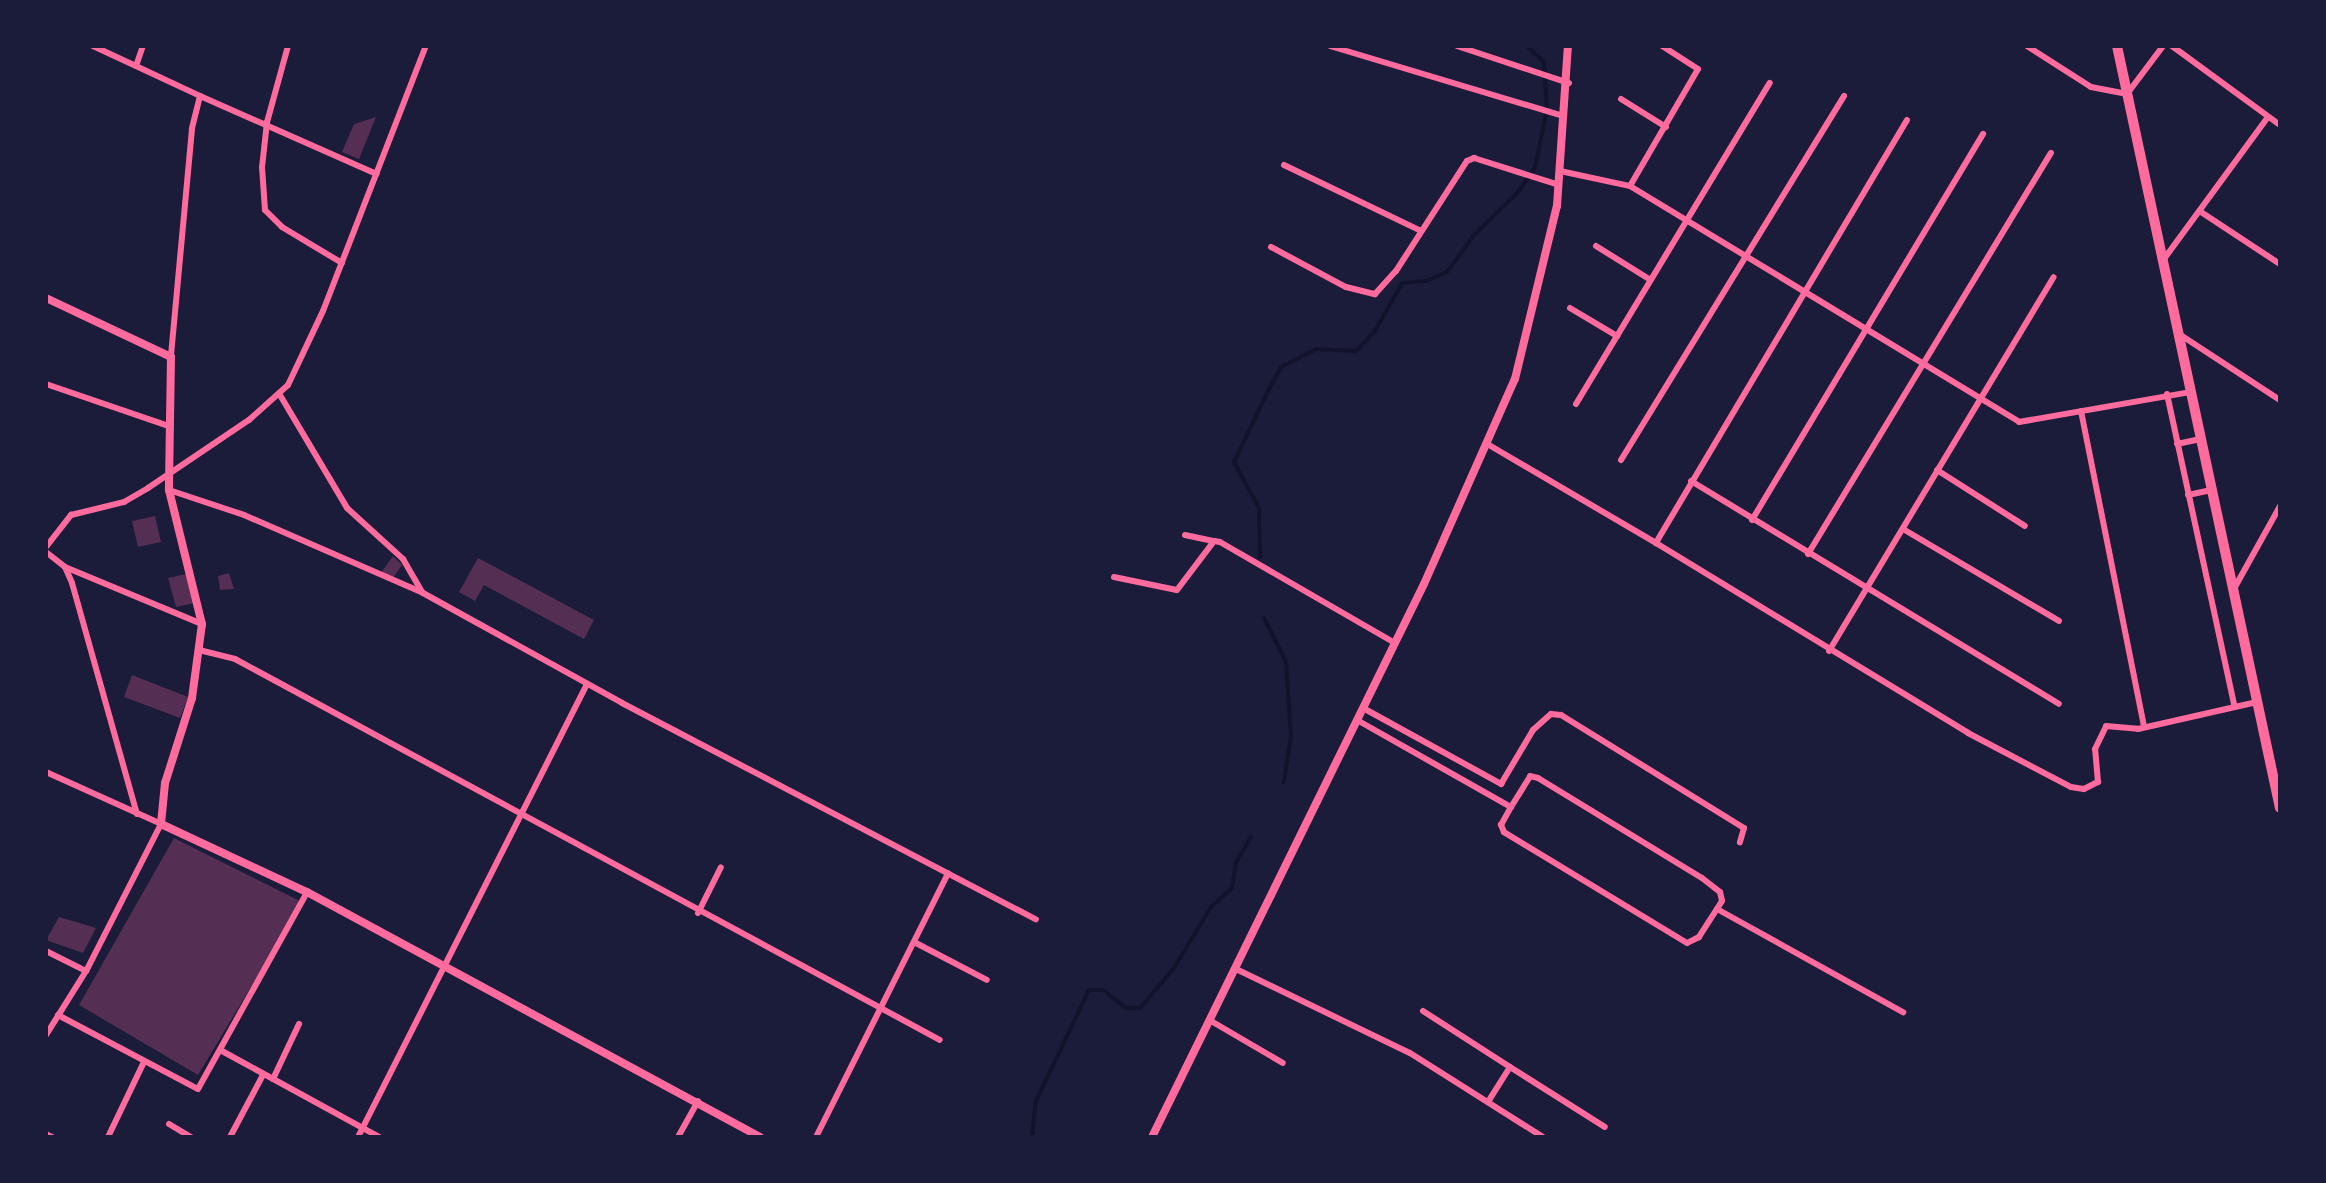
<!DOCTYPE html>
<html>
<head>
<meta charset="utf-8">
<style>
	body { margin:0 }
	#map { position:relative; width:2326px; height:1183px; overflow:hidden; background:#1b1b3a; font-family:"Source Sans 3",sans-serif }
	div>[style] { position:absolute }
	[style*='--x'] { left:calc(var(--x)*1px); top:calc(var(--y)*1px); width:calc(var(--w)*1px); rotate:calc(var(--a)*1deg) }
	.stream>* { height:4px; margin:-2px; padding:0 2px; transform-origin:2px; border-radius:2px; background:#12122b }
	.building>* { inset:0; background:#542f53 }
	.minor>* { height:6px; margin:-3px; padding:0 3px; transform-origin:3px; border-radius:3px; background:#ff6b9d }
	.tertiary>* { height:8px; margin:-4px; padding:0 4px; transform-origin:4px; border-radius:4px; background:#ff6b9d }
	.primary>* { height:10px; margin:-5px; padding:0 5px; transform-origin:5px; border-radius:5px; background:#ff6b9d }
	span { translate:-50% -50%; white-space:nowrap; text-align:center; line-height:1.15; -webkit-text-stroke:8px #1b1b3a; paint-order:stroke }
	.frame { position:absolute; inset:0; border:48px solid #1b1b3a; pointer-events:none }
</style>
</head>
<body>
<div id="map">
	<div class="stream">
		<i style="--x:1260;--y:557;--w:49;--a:-91.2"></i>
		<i style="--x:1259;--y:508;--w:52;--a:-118.5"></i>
		<i style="--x:1234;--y:462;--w:83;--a:-64.4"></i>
		<i style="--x:1270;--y:387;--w:23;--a:-61"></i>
		<i style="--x:1281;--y:367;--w:39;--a:-27"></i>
		<i style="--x:1316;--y:349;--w:40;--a:2.9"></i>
		<i style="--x:1356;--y:351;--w:28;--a:-46"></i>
		<i style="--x:1375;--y:331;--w:55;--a:-60.6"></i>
		<i style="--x:1402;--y:283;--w:25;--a:-5"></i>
		<i style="--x:1427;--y:281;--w:23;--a:-25"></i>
		<i style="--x:1448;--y:271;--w:44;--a:-54.2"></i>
		<i style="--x:1474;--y:235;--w:62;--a:-44.3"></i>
		<i style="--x:1518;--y:192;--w:29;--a:-55"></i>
		<i style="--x:1535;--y:168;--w:60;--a:-78.5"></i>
		<i style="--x:1547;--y:109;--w:47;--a:-93.7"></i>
		<i style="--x:1544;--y:62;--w:23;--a:-137"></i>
		<i style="--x:1264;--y:618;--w:49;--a:63.4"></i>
		<i style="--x:1286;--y:662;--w:73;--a:86.1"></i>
		<i style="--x:1291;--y:735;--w:48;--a:98.5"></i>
		<i style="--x:1032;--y:1137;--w:36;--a:-84"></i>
		<i style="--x:1036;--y:1101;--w:123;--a:-64.5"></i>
		<i style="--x:1089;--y:990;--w:14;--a:0"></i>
		<i style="--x:1103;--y:990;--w:29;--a:38"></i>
		<i style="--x:1126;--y:1008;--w:14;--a:0"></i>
		<i style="--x:1140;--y:1008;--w:52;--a:-49.6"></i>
		<i style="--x:1174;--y:968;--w:71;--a:-58.8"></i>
		<i style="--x:1211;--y:907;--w:28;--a:-42"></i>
		<i style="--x:1232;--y:888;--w:26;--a:-81"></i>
		<i style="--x:1236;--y:862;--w:29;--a:-59"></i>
	</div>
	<div class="building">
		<i style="clip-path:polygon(376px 117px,359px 159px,342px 152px,354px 124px)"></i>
		<i style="clip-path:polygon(155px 516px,161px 542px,138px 547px,132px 521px)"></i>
		<i style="clip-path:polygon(393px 556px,402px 565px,393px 578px,381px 573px)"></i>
		<i style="clip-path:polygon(478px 558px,594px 620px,584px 639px,484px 585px,475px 601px,459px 592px)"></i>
		<i style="clip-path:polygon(229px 573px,234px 589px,220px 590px,218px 576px)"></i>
		<i style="clip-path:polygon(186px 574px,194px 603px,176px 607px,168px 578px)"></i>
		<i style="clip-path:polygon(132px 675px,188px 697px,180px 718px,124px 697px)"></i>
		<i style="clip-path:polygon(174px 838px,302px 902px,198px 1075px,79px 1005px)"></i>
		<i style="clip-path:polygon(59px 917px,96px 928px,83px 953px,46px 940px)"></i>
	</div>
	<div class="minor">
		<i style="--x:93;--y:46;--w:118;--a:25"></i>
		<i style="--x:200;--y:96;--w:34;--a:104"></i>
		<i style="--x:192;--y:129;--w:229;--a:95.3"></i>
		<i style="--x:288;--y:46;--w:79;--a:105.4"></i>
		<i style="--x:267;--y:122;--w:45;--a:96.3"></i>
		<i style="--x:262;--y:167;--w:43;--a:86"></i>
		<i style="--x:265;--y:210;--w:24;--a:45"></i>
		<i style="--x:282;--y:227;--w:70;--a:31"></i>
		<i style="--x:1330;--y:46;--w:244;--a:16.7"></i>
		<i style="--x:1457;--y:46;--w:118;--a:18.3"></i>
		<i style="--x:2027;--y:46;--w:76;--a:32.6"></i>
		<i style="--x:2091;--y:87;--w:37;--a:11"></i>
		<i style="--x:2127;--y:94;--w:60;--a:-53.1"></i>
		<i style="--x:2172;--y:46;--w:134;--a:36.2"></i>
		<i style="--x:136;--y:66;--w:21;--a:-71"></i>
		<i style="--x:200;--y:96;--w:193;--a:23.8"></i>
		<i style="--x:1621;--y:99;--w:53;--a:31.9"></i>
		<i style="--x:1907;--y:120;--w:492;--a:120.7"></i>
		<i style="--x:1656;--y:543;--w:365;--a:31.3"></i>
		<i style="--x:1968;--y:733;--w:116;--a:27.7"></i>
		<i style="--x:2071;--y:787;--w:13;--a:9"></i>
		<i style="--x:2084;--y:789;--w:16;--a:-27"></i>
		<i style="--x:2098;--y:782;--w:33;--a:-95"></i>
		<i style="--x:2095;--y:749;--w:25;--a:-64"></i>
		<i style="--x:2106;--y:726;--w:32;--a:5"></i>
		<i style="--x:2138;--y:729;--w:122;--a:-12.8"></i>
		<i style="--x:1284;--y:165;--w:152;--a:25.7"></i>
		<i style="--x:1560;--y:171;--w:72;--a:12.1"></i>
		<i style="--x:1630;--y:186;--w:455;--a:31.2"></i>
		<i style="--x:2019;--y:422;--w:175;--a:-9.9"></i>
		<i style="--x:1630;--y:186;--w:135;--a:-59.8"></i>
		<i style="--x:1698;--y:69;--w:43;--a:-147.4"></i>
		<i style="--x:2201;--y:212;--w:95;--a:33.4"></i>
		<i style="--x:1596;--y:246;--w:62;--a:31.9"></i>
		<i style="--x:1271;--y:247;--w:85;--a:28.1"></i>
		<i style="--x:1346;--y:287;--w:30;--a:14"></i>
		<i style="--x:1375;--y:294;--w:31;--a:-48"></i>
		<i style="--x:1396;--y:271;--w:131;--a:-57.2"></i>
		<i style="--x:1467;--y:161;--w:8;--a:-23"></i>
		<i style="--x:1474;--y:158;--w:89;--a:17.6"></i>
		<i style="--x:2164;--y:259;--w:176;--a:-53.8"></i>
		<i style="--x:1570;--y:308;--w:55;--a:30.8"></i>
		<i style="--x:2179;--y:334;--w:121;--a:33.2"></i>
		<i style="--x:46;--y:384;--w:130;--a:18.9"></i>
		<i style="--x:2167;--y:394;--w:318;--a:77.8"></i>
		<i style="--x:280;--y:395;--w:131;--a:59.3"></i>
		<i style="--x:347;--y:508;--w:76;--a:42.3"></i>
		<i style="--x:403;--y:559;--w:39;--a:60"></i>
		<i style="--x:1576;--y:404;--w:375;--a:-58.9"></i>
		<i style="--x:2081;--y:411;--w:322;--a:78.7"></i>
		<i style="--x:2177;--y:444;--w:24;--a:-12"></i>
		<i style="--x:1489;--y:445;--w:194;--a:30.4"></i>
		<i style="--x:1621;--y:460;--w:427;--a:-58.5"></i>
		<i style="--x:1937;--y:470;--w:104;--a:32.5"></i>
		<i style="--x:1691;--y:481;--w:430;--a:31.2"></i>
		<i style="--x:169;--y:490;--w:79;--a:18.4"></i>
		<i style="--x:244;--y:515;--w:195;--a:23.5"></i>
		<i style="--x:423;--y:593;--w:227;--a:28.9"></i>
		<i style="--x:622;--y:703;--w:467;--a:27.6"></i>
		<i style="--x:2188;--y:495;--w:25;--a:-12"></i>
		<i style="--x:1752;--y:520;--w:450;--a:-59.1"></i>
		<i style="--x:1903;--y:529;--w:181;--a:30.5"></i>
		<i style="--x:1185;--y:535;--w:30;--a:12"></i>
		<i style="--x:46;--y:547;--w:41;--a:-52"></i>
		<i style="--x:71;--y:515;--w:55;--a:-13.8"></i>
		<i style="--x:124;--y:502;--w:28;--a:-30"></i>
		<i style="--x:148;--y:488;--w:122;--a:-34"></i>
		<i style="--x:249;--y:420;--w:52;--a:-41.9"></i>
		<i style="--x:288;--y:385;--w:82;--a:-64.7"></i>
		<i style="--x:323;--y:311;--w:284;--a:-68.8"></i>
		<i style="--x:46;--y:552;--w:24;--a:38"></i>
		<i style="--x:65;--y:567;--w:17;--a:66"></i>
		<i style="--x:72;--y:583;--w:240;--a:74.3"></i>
		<i style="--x:1808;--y:554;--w:469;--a:-58.8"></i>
		<i style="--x:65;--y:567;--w:148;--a:22.6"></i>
		<i style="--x:1114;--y:577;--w:64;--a:11.7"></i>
		<i style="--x:1177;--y:590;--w:61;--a:-52.9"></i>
		<i style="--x:1214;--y:541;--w:6;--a:9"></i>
		<i style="--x:1220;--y:542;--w:202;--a:30"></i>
		<i style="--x:2235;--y:587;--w:93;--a:-60.9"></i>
		<i style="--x:199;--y:650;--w:37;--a:14"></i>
		<i style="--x:235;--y:659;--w:801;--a:28.39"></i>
		<i style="--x:1829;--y:651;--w:436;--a:-59"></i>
		<i style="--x:1363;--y:708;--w:158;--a:28.8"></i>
		<i style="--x:1501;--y:784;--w:63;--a:-59.3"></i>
		<i style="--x:1533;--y:730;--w:24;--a:-42"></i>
		<i style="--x:1551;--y:714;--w:10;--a:6"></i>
		<i style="--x:1561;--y:715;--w:215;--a:31.7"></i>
		<i style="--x:1744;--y:828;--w:15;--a:106"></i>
		<i style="--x:1357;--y:720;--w:177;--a:29.5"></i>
		<i style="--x:1511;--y:807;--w:36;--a:-58"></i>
		<i style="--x:1530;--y:776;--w:8;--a:14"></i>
		<i style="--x:1538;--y:778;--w:192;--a:31.4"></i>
		<i style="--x:1702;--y:878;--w:23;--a:38"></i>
		<i style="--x:1720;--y:892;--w:9;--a:77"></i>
		<i style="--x:1722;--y:901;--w:43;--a:122.6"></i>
		<i style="--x:1699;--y:937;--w:13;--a:153"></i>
		<i style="--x:1687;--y:943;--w:214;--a:-148.8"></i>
		<i style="--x:1504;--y:832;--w:8;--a:-113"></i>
		<i style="--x:1501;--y:825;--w:21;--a:-61"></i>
		<i style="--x:46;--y:772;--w:126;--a:24.3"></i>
		<i style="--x:161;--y:824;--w:165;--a:117"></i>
		<i style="--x:86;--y:971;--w:75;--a:122"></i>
		<i style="--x:1717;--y:909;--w:213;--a:29"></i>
		<i style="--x:698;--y:913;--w:51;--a:-63.4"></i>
		<i style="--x:914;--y:942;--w:82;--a:27.5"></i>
		<i style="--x:46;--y:951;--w:45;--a:26.6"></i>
		<i style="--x:1236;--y:969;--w:193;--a:25.8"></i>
		<i style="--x:1410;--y:1053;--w:157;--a:32.3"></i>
		<i style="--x:1423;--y:1011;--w:103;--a:32.8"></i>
		<i style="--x:1510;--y:1067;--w:41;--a:122.2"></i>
		<i style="--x:58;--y:1015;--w:158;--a:27.9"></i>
		<i style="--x:198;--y:1089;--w:225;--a:-61"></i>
		<i style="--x:1211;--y:1021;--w:83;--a:30.3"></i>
		<i style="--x:222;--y:1051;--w:179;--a:28.7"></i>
		<i style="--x:1510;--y:1067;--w:112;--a:32.3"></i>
		<i style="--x:273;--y:1079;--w:61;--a:-64.7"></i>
		<i style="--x:169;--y:1124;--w:26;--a:31"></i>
		<i style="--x:46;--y:1134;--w:7;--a:27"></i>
		<i style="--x:108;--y:1137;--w:83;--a:-64.4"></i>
		<i style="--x:230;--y:1137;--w:70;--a:-62"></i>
		<i style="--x:358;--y:1137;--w:508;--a:-63.18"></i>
		<i style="--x:678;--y:1137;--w:41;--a:-60.9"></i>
		<i style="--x:816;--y:1137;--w:295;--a:-63.4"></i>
	</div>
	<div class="tertiary">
		<i style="--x:46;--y:298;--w:138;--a:25.3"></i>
		<i style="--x:171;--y:357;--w:133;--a:90.9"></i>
		<i style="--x:169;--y:490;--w:138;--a:76.2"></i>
		<i style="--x:202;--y:624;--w:75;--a:97.7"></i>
		<i style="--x:192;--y:698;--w:89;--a:107.6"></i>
		<i style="--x:165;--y:783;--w:41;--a:95.6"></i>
		<i style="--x:161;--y:824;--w:161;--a:25"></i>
		<i style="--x:307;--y:892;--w:515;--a:28.41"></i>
		<i style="--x:1152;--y:1137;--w:616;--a:-63.81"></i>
		<i style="--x:1424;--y:584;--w:224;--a:-66.1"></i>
		<i style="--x:1515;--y:379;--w:178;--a:-76.4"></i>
		<i style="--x:1557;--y:206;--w:160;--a:-86.1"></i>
	</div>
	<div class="primary">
		<i style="--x:2117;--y:46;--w:779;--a:77.93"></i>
	</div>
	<div class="frame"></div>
</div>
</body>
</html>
